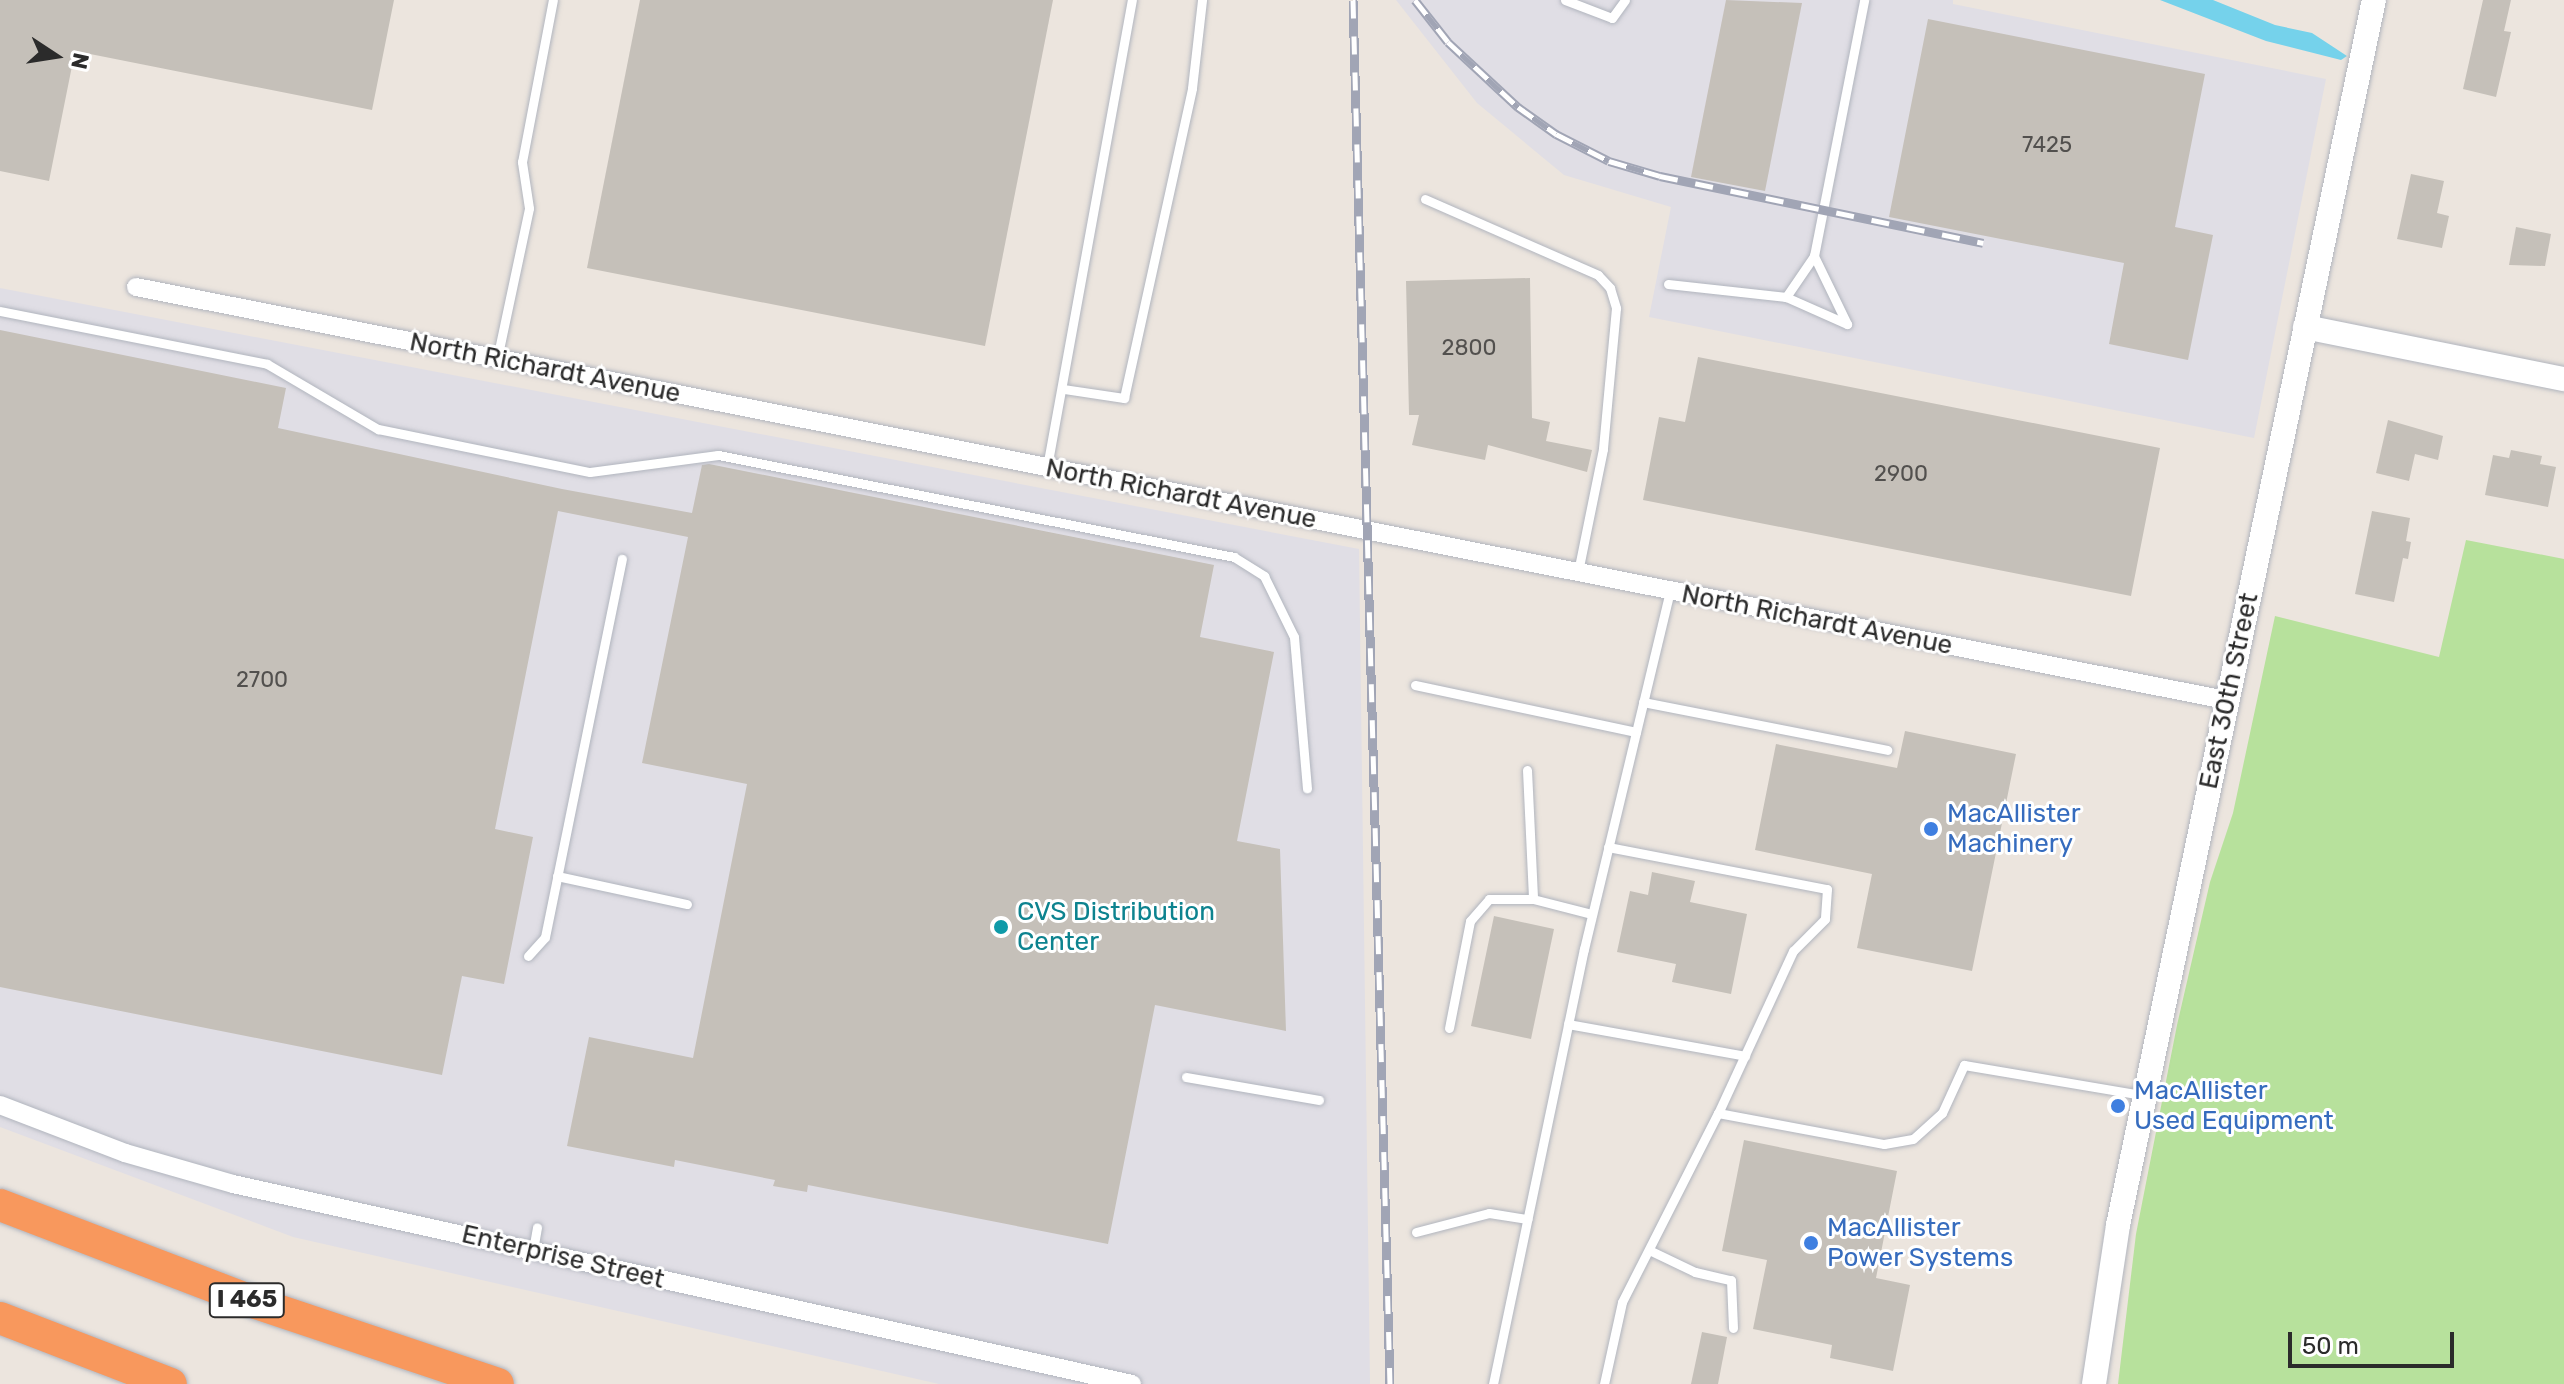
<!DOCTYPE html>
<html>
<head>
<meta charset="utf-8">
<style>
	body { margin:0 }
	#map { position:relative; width:2564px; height:1384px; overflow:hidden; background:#ece5de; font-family:Rubik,sans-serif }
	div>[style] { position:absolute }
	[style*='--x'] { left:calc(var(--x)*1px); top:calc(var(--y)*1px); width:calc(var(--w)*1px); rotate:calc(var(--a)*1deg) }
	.industrial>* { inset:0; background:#e0dee5 }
	.green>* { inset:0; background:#b7e19c }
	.water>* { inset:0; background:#75d2eb }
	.building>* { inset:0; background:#c5c0b9 }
	.roads { filter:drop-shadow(0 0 2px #b1b5be) drop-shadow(0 0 2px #b1b5be) }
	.lane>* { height:9px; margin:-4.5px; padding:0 4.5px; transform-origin:4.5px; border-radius:4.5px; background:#fff }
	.street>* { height:18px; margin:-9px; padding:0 9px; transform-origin:9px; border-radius:9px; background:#fff }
	.secondary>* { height:24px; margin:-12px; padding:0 12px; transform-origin:12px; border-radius:12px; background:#fff }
	.highway>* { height:32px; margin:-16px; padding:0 16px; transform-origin:16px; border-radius:16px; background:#f8985d }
	.rail>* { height:9px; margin-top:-4.5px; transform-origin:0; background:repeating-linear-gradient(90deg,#fff 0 18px,#a1a5b5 0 36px); box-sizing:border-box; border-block:2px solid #a1a5b5 }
	.dots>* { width:22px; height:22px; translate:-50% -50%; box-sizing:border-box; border:4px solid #fff; border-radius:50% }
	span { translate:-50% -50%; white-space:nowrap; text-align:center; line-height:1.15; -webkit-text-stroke:6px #fff; paint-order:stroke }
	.number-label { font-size:22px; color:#52504e }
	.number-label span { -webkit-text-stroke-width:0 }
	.shield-label span { padding:2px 6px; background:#fff; border:2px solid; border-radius:6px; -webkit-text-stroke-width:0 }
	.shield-label { font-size:24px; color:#2b2b2b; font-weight:700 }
	.street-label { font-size:26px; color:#2b2b2b }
	.shop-label { font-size:26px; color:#366cbe }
	.left { translate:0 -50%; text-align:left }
	.culture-label { font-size:26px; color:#0d838f }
	.north { position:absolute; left:16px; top:16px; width:80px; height:80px; -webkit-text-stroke:6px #fff; paint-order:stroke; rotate:102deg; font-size:22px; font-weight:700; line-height:32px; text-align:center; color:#2b2b2b }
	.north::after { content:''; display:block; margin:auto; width:28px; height:36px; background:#2b2b2b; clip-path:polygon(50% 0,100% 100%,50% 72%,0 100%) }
	.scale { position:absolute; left:2288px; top:1332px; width:166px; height:36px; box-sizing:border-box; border:4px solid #2b2b2b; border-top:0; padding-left:10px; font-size:24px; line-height:28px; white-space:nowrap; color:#2b2b2b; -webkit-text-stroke:6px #fff; paint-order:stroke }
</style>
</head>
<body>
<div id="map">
	<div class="industrial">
		<i style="clip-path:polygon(1396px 0,1953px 0,1953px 4px,2326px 79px,2254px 438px,1649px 317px,1671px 207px,1564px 175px,1477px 103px)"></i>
		<i style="clip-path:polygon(0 288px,1359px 549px,1370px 1384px,939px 1384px,293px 1237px,0 1127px)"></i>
	</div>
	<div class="green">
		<i style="clip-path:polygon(2466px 540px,2564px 559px,2564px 1384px,2118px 1384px,2136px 1234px,2177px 1025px,2210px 882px,2233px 813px,2275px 616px,2439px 657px)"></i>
	</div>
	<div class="water">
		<i style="clip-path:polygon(2160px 0,2213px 0,2275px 25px,2312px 33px,2347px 56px,2341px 60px,2266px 41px)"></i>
	</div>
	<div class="building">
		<i style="clip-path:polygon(0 0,394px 0,372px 110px,75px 51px,49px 181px,0 171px)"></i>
		<i style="clip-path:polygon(640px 0,1053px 0,985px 346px,587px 268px)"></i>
		<i style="clip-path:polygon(1726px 0,1802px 3px,1765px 191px,1691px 177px)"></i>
		<i style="clip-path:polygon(2483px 0,2511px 0,2504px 31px,2511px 32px,2496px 97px,2463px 89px)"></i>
		<i style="clip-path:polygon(1928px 19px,2205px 74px,2175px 227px,2213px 235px,2188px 360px,2109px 344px,2124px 263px,1889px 217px)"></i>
		<i style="clip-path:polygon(2411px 174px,2444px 181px,2437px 213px,2449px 216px,2442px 248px,2397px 239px)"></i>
		<i style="clip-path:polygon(2516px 227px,2551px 234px,2545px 266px,2509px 265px)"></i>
		<i style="clip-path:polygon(1530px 278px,1532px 418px,1550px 422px,1546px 441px,1592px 450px,1587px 472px,1488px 445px,1485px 460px,1412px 445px,1419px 415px,1409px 415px,1406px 281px)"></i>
		<i style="clip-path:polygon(0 330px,286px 388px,278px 428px,562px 489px,692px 513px,702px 465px,709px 464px,1214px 565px,1200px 637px,1274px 652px,1237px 841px,1280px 849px,1286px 1031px,1155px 1005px,1108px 1244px,808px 1185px,807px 1192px,773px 1186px,775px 1180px,675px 1160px,674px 1167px,567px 1146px,589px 1037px,693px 1058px,747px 784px,642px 763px,688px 537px,558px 511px,495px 829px,533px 837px,504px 984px,462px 976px,442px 1075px,0 987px)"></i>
		<i style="clip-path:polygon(1698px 357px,2160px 448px,2131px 596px,1643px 500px,1659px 417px,1685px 422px)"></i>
		<i style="clip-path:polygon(2388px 420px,2443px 436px,2438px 460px,2415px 454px,2409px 481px,2376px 473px)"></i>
		<i style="clip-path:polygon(2511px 450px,2542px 456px,2540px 464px,2556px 467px,2548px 507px,2485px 495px,2493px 455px,2509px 458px)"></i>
		<i style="clip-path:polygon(2372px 511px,2410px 518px,2406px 541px,2411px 542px,2408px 559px,2403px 558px,2394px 602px,2355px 594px)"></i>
		<i style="clip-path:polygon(1905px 731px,2016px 754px,1972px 971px,1857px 948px,1872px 874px,1755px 850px,1776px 744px,1897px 768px)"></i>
		<i style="clip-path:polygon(1652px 872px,1695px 881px,1690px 902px,1747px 914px,1731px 994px,1672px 982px,1676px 964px,1617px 952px,1630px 891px,1648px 895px)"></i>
		<i style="clip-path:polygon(1494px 916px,1554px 929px,1531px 1039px,1471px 1026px)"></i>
		<i style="clip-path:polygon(1744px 1140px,1897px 1171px,1876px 1278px,1910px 1285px,1893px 1371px,1830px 1358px,1832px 1345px,1753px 1329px,1767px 1260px,1722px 1251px)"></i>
		<i style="clip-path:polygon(1702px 1332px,1727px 1337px,1718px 1384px,1691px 1384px)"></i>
	</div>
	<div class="roads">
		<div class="lane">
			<i style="--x:1565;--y:0;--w:50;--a:21"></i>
			<i style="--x:1612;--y:18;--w:22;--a:-54"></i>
			<i style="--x:1425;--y:199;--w:189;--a:23.7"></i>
			<i style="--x:1598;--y:275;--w:18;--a:47"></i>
			<i style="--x:1610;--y:288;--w:21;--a:73"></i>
			<i style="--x:1616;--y:308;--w:142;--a:95.3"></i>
			<i style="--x:1603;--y:449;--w:126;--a:101.5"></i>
			<i style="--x:1814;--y:256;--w:50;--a:124.3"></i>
			<i style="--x:1786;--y:297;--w:67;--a:23.9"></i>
			<i style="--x:1668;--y:284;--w:119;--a:6.3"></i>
			<i style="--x:0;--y:311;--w:272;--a:11.2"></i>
			<i style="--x:267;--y:364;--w:129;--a:30.4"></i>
			<i style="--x:378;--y:429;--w:216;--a:11.5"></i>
			<i style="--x:590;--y:472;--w:129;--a:-7.6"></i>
			<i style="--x:718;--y:455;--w:526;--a:11.18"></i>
			<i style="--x:1234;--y:557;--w:36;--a:32"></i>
			<i style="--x:1264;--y:576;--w:68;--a:63.8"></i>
			<i style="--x:1294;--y:637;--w:152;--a:85.1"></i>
			<i style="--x:1847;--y:324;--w:76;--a:-115.9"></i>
			<i style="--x:1814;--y:256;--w:261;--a:-78.9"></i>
			<i style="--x:497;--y:359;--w:154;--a:-78"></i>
			<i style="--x:529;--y:208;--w:47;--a:-98.7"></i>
			<i style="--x:522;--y:162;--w:165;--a:-79.2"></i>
			<i style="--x:1064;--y:389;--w:61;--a:8.5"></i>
			<i style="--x:1124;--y:398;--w:317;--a:-77.6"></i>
			<i style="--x:1192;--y:88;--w:89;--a:-83.5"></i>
			<i style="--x:1047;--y:467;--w:475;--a:-79.7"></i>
			<i style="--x:1415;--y:685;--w:226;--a:12"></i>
			<i style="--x:1643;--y:702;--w:249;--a:11.1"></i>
			<i style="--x:1527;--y:770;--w:129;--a:87.3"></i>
			<i style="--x:1533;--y:899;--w:61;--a:14.3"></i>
			<i style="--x:1608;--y:847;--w:223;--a:10.9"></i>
			<i style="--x:1827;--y:889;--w:30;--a:94"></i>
			<i style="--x:1825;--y:919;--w:45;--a:135"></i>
			<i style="--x:1793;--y:951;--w:179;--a:114.8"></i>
			<i style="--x:557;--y:876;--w:133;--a:12.2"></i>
			<i style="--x:528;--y:956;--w:25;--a:-48"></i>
			<i style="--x:545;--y:937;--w:386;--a:-78.5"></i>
			<i style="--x:1568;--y:1024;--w:180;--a:10.2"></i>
			<i style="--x:1449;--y:1028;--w:109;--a:-78.9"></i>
			<i style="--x:1470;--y:921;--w:29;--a:-49"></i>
			<i style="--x:1489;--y:899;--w:44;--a:0"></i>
			<i style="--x:1186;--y:1077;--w:135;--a:9.8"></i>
			<i style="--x:1416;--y:1232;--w:75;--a:-14.6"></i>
			<i style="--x:1489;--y:1213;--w:39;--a:9"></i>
			<i style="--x:533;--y:1250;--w:23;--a:-80"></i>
			<i style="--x:1649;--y:1250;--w:51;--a:25.6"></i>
			<i style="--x:1695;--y:1272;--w:37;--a:13"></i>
			<i style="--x:1731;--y:1280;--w:48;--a:87.6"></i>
			<i style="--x:1493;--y:1384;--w:444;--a:-78.2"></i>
			<i style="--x:1584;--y:949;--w:368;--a:-76.5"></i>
			<i style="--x:1604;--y:1384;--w:84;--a:-77.6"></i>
			<i style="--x:1622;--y:1302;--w:212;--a:-63.1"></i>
			<i style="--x:1718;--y:1113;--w:169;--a:10.6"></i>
			<i style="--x:1884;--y:1144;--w:29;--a:-10"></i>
			<i style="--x:1913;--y:1139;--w:39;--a:-42"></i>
			<i style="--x:1942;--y:1113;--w:53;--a:-65.4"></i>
			<i style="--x:1964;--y:1065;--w:181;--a:9.6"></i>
		</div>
		<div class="street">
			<i style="--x:136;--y:287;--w:2130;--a:11.18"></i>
			<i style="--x:0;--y:1105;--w:134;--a:21"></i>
			<i style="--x:125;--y:1153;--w:112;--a:16"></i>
			<i style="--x:233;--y:1184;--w:921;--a:12.54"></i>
		</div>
		<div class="secondary">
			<i style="--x:2305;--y:327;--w:264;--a:11.4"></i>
			<i style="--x:2094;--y:1384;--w:161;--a:-81.4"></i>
			<i style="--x:2118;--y:1225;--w:1251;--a:-78.2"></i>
		</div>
		<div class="highway">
			<i style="--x:0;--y:1205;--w:274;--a:20.9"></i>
			<i style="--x:256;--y:1303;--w:255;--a:18.5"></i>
			<i style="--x:0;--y:1318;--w:183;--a:21.1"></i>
		</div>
	</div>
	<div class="rail">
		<i style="--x:1353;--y:0;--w:1384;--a:88.47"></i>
		<i style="--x:1415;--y:0;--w:53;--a:51.8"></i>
		<i style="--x:1448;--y:42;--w:96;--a:42.9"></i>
		<i style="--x:1518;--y:107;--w:47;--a:35.4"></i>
		<i style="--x:1556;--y:134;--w:59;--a:27"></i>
		<i style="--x:1609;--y:161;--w:53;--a:16.4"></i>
		<i style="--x:1660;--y:176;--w:330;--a:11.7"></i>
	</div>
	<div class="dots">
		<i style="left:1931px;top:829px;background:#3f7fe0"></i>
		<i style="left:1001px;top:927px;background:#0f9aa8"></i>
		<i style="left:2118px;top:1106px;background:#3f7fe0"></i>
		<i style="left:1811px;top:1243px;background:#3f7fe0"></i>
	</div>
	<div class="number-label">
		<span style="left:2047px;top:145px">7425</span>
		<span style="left:1469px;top:348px">2800</span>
		<span style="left:1901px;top:474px">2900</span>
		<span style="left:262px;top:680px">2700</span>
	</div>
	<div class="shield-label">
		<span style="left:247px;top:1300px">I 465</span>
	</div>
	<div class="street-label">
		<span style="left:545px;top:368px;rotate:11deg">North Richardt Avenue</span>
		<span style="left:1181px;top:494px;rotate:11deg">North Richardt Avenue</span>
		<span style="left:1817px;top:620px;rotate:11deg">North Richardt Avenue</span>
		<span style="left:2229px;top:691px;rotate:-78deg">East 30th Street</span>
		<span style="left:563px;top:1257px;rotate:13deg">Enterprise Street</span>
	</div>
	<div class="shop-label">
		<span class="left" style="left:1947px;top:829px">MacAllister<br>Machinery</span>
		<span class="left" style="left:2134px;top:1106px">MacAllister<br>Used Equipment</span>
		<span class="left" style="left:1827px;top:1243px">MacAllister<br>Power Systems</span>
	</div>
	<div class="culture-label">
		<span class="left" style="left:1017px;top:927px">CVS Distribution<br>Center</span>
	</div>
	<div class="north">N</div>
	<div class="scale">50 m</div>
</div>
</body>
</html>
